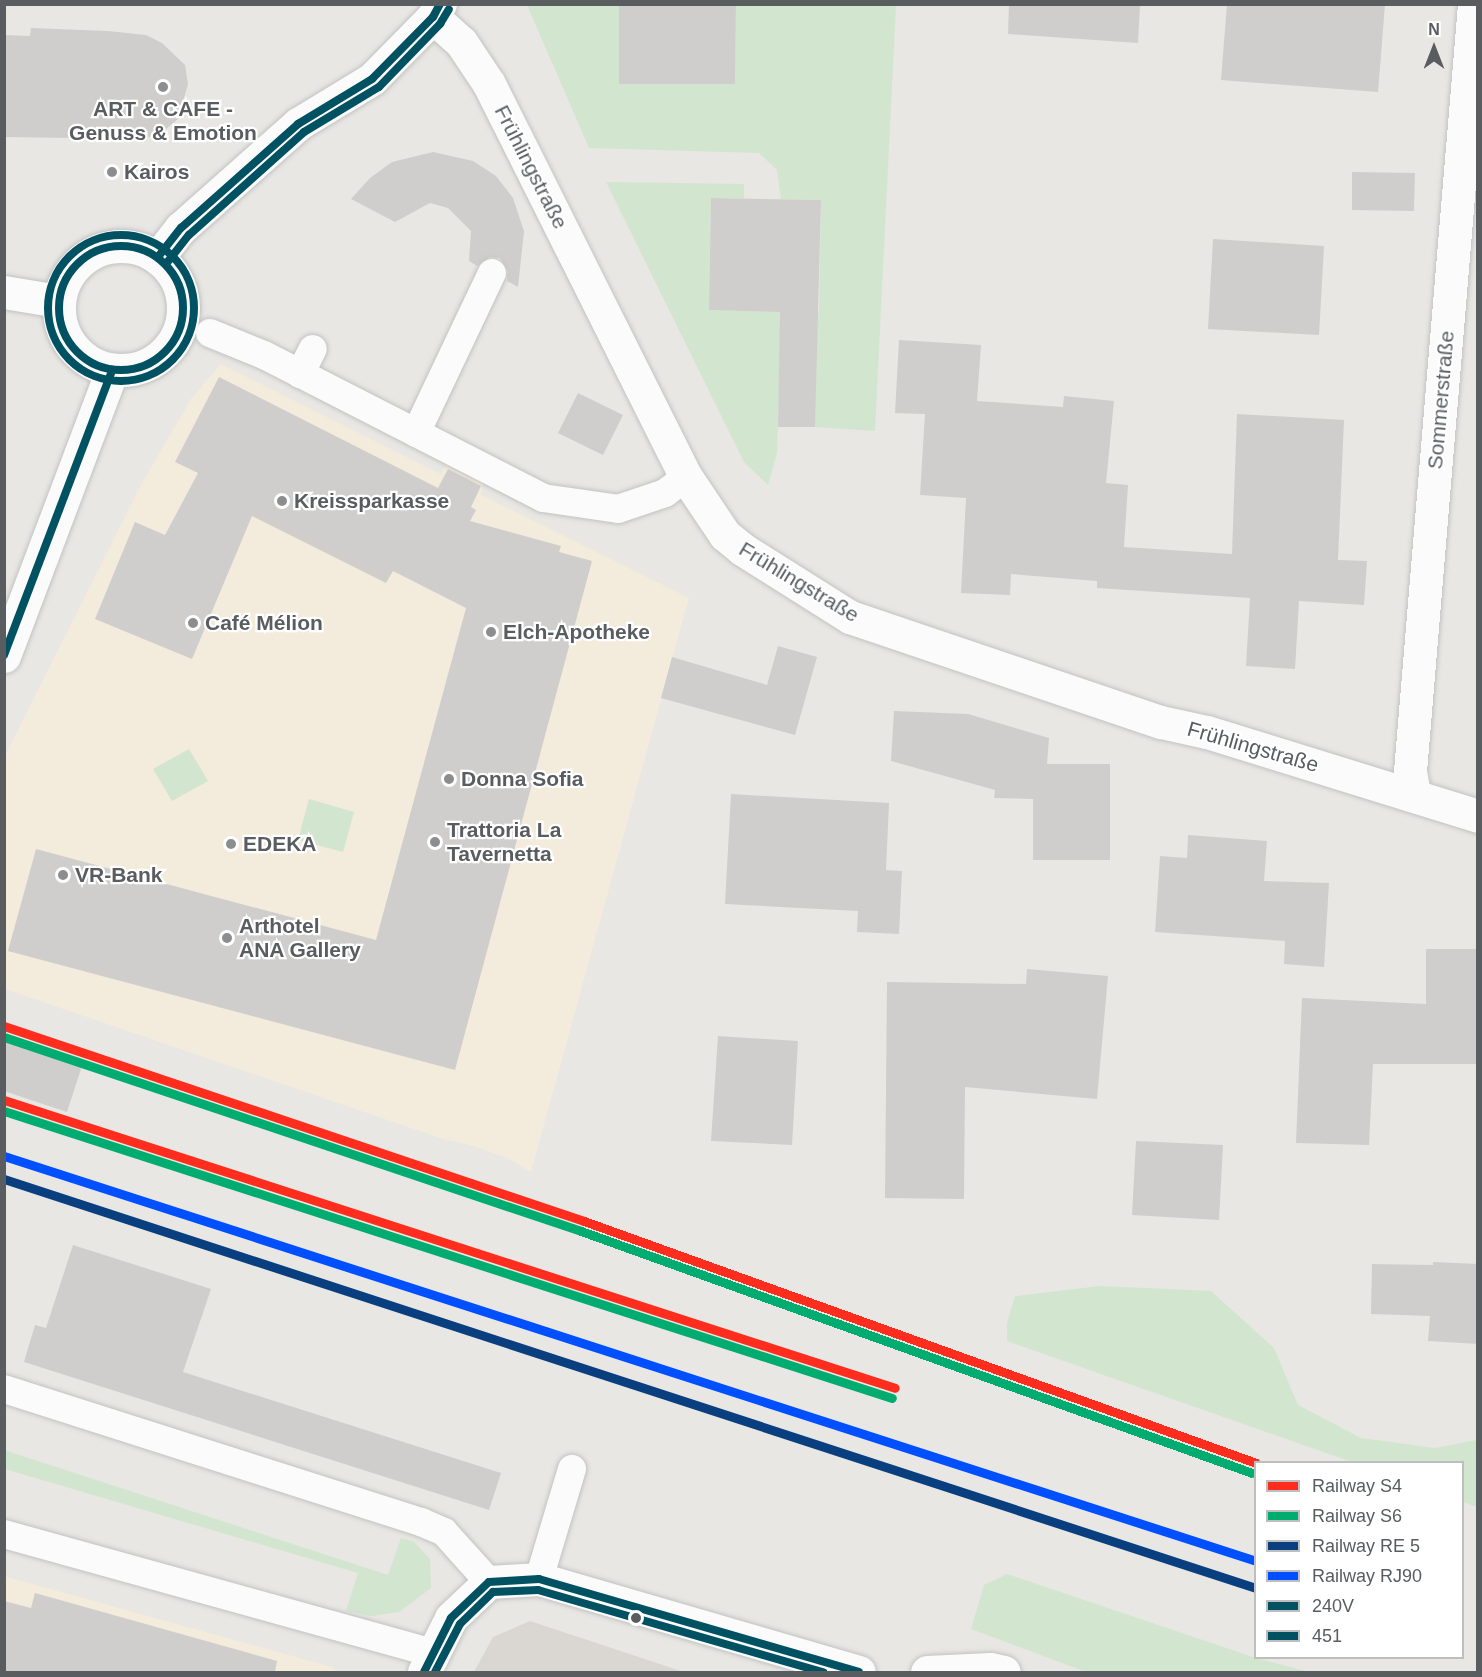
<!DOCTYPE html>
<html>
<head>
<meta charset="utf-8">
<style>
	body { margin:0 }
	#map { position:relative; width:1482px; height:1677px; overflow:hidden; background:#e8e7e3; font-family:Arial,sans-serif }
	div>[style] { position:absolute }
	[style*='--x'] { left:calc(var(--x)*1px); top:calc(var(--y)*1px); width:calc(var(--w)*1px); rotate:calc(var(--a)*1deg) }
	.commercial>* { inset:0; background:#f3ebdb }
	.education>* { inset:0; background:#dad7d2 }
	.green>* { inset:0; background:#d2e5ce }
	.building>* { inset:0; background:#cfcecc }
	.roads { filter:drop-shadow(0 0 2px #c2c3c3) drop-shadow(0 0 2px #c2c3c3) }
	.service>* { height:28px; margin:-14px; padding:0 14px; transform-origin:14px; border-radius:14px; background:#fcfbfb }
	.minor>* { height:33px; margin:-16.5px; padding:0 16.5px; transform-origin:16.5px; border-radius:16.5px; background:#fcfbfb }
	.tertiary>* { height:33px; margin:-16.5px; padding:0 16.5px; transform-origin:16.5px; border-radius:16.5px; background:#fcfbfb }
	.tertiary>.ring { margin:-16.5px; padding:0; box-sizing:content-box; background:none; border:33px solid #fcfbfb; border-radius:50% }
	.bus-1>* { height:8px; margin:-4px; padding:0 4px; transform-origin:4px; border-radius:4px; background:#005262 }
	.bus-1>.ring { margin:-4px; padding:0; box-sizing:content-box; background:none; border:8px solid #005262; border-radius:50% }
	.bus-2>* { height:8px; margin:-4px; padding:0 4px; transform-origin:4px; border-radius:4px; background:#005262 }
	.bus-2>.ring { margin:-4px; padding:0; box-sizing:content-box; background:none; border:8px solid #005262; border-radius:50% }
	.rail-1>* { height:9px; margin:-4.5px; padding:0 4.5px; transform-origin:4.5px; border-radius:4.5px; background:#ff2d1d }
	.rail-2>* { height:9px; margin:-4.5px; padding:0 4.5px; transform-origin:4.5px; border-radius:4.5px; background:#00ac6f }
	.rail-3>* { height:9px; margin:-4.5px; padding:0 4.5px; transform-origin:4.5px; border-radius:4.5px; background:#093f7f }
	.rail-4>* { height:9px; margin:-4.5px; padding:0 4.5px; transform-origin:4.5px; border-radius:4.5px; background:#0050ff }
	.dots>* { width:16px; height:16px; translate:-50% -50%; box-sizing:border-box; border:3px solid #fff; border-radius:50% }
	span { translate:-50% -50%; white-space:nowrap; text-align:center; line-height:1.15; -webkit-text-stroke:4.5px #fff; paint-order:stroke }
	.poi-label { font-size:21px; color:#595d60; font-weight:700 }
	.left { translate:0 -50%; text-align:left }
	.street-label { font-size:21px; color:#595d60 }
	.frame { position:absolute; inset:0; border:6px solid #595d60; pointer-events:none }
	.legend { position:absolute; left:1254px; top:1461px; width:210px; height:198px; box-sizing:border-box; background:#fff; border:2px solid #bdbebf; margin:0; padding:8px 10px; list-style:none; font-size:18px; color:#595d60 }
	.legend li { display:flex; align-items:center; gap:12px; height:30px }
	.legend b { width:30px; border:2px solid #bdbebf }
	.north { position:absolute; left:1404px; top:18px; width:60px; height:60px; -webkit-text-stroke:4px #fff; paint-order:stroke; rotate:0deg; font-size:16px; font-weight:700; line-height:24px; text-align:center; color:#595d60 }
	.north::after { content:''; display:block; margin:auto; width:21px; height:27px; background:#595d60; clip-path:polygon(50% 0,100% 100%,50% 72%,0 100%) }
</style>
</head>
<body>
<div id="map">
	<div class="commercial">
		<i style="clip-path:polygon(221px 364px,441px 474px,446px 465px,484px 484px,480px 494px,689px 598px,531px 1172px,507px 1158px,470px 1145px,443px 1139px,5px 989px,4px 758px,142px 483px,191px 399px)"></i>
		<i style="clip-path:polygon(4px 1576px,332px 1667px,338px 1672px,5px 1672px)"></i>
	</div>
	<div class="education">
		<i style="clip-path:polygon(530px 1621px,684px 1672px,474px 1672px,493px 1637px)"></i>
	</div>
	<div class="green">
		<i style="clip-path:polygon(527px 5px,619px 5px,619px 84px,735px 84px,736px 5px,896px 5px,875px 431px,815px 427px,816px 355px,780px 354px,777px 453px,768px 485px,744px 462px,606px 182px,744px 184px,744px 198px,711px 198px,709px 310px,819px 313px,821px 200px,781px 199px,777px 170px,759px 153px,589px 148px)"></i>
		<i style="clip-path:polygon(189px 749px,208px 781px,172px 801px,153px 769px)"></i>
		<i style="clip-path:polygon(309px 799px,354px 812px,343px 852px,298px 840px)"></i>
		<i style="clip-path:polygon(1100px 1286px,1211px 1291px,1274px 1348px,1298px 1405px,1361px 1438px,1435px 1448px,1477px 1440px,1477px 1507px,1463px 1502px,1462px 1462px,1352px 1462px,1007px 1341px,1007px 1323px,1015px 1296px)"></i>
		<i style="clip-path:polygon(4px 1450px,388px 1575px,401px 1538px,413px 1541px,430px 1559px,431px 1588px,399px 1612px,372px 1616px,346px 1611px,358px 1573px,5px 1469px)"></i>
		<i style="clip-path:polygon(1007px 1574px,1256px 1658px,1309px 1672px,1086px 1672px,971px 1629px,984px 1585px)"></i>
	</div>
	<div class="building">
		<i style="clip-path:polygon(619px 4px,736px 4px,735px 84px,619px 84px)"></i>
		<i style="clip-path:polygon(1009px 4px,1140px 4px,1138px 43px,1008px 34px)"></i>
		<i style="clip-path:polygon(1227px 4px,1385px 4px,1378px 92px,1221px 80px)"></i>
		<i style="clip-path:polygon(31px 28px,108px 31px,146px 35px,162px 43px,185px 65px,188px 84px,178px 119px,161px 133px,144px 139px,4px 137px,4px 35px,30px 36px)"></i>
		<i style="clip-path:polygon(433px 152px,473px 161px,496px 176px,513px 198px,524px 231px,518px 287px,507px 281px,508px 271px,500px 258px,490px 257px,477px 266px,469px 261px,471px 231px,448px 208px,430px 203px,395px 222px,351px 199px,370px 178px,392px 162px)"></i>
		<i style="clip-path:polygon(1352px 172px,1415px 173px,1414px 211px,1352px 210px)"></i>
		<i style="clip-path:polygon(711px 198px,821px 200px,815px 427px,778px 427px,780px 312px,709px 310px)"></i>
		<i style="clip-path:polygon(1213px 239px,1324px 246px,1319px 335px,1208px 329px)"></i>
		<i style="clip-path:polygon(899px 340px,981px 345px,977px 401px,1063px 407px,1064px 396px,1114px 401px,1106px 483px,1128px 485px,1124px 547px,1232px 554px,1237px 414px,1344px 420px,1338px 560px,1367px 561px,1364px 605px,1299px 601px,1295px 669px,1246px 666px,1250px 598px,1097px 588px,1097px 581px,1011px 574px,1010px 595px,961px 593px,966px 498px,920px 495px,925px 414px,895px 413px)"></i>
		<i style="clip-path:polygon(219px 377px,438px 488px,448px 469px,481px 486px,471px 507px,476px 510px,470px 521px,561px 546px,559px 552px,592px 561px,455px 1070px,8px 951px,36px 849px,376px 940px,466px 608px,393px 571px,386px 583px,252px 516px,192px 659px,95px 619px,135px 522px,165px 535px,198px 473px,175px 462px)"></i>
		<i style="clip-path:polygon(578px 393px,623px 415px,603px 455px,558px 433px)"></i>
		<i style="clip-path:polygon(778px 646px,817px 657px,795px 735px,661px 698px,672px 657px,767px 685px)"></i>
		<i style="clip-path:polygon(894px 711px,968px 714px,1049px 738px,1047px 764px,1110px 764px,1110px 860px,1033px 860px,1033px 799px,994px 798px,995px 790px,891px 761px)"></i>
		<i style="clip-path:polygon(731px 794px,889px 803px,886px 870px,902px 871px,899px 934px,857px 932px,858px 911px,725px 904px)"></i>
		<i style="clip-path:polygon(1188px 835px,1267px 841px,1264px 881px,1329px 883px,1324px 967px,1284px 964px,1285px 941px,1155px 932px,1160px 856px,1187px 858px)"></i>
		<i style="clip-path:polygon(1426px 949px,1478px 949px,1478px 1064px,1373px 1064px,1369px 1145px,1296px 1143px,1302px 998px,1426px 1004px)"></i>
		<i style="clip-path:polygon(1027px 969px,1108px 976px,1097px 1099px,965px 1087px,964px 1199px,885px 1198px,887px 982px,1026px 984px)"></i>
		<i style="clip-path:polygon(718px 1036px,798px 1041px,792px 1145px,711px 1141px)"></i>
		<i style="clip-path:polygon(4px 1041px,82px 1066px,67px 1112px,4px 1091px)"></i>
		<i style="clip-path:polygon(1136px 1141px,1223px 1145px,1219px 1220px,1132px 1215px)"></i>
		<i style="clip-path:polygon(73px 1245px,211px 1289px,183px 1372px,501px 1473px,489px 1510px,24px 1362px,35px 1325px,46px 1328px)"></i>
		<i style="clip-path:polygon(1433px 1262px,1478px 1264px,1478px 1344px,1428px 1341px,1430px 1316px,1371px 1314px,1372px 1264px,1433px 1265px)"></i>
		<i style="clip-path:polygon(35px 1593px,277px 1661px,275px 1672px,4px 1672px,4px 1601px,31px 1608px)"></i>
	</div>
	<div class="roads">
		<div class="service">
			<i style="--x:210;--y:333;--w:58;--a:22.2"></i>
			<i style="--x:264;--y:355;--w:314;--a:27.1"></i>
			<i style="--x:543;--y:498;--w:76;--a:8.3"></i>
			<i style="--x:618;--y:509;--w:50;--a:-18.8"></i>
			<i style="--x:665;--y:493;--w:26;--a:-37"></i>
			<i style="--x:300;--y:374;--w:28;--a:-63"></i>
			<i style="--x:416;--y:433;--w:177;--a:-64.6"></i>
			<i style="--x:4;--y:1389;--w:438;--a:17.7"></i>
			<i style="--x:421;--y:1522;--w:25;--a:23"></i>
			<i style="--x:444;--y:1532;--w:67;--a:48"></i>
			<i style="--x:4;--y:1534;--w:446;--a:15.5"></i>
			<i style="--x:539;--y:1579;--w:115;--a:-73.3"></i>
		</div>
		<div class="minor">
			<i style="--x:433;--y:17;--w:38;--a:42"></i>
			<i style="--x:461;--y:42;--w:50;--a:56.3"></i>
			<i style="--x:489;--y:84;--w:440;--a:63.4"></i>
			<i style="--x:686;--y:477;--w:70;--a:56.1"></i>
			<i style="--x:725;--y:535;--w:22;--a:39"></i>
			<i style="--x:742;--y:549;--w:128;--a:32.2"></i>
			<i style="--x:850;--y:617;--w:328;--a:18.7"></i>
			<i style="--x:1161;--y:722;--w:47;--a:12.3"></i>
			<i style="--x:1207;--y:732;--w:284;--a:17.2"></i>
			<i style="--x:4;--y:292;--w:55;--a:9.5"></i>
			<i style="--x:1414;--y:794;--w:23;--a:-100"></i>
			<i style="--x:1410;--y:771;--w:770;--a:-85.23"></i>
			<i style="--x:424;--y:1672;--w:60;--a:-63.4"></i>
			<i style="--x:451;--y:1618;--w:52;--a:-43.5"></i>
			<i style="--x:489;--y:1582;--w:50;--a:-3.4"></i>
			<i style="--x:539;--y:1579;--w:333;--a:16.2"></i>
			<i style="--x:927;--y:1672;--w:63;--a:-2.7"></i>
			<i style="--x:990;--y:1669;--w:14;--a:12"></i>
		</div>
		<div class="tertiary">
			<i class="ring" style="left:59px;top:246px;width:91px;height:91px"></i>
			<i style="--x:158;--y:257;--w:37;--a:-52"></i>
			<i style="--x:181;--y:228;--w:157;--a:-41.6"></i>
			<i style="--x:298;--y:124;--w:87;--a:-31.3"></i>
			<i style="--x:372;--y:79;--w:87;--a:-45.5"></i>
			<i style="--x:433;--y:17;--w:15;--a:-62"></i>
			<i style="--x:4;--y:656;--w:306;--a:-69.3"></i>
		</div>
	</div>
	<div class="bus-1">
		<i class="ring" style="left:59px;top:246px;width:116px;height:116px"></i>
		<i style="--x:158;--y:257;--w:37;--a:-52"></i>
		<i style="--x:181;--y:228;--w:157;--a:-41.6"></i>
		<i style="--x:298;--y:124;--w:87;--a:-31.3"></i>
		<i style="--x:372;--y:79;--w:87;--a:-45.5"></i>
		<i style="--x:433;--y:17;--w:15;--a:-62"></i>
		<i style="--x:4;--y:655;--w:305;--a:-69.2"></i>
		<i style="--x:424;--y:1672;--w:60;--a:-63.4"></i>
		<i style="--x:451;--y:1618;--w:52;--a:-43.5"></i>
		<i style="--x:489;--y:1582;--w:50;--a:-3.4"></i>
		<i style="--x:539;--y:1579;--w:333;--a:16.2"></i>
	</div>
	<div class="bus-2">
		<i class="ring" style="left:48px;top:235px;width:138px;height:138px"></i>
		<i style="--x:166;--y:264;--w:37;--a:-52"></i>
		<i style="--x:189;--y:235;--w:154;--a:-41.8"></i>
		<i style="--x:304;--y:132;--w:87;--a:-31"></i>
		<i style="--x:379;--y:87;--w:88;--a:-45.9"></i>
		<i style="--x:440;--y:24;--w:17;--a:-59"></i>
		<i style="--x:435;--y:1672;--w:54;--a:-62.5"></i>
		<i style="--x:460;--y:1624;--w:46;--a:-44.1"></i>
		<i style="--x:493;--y:1592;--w:45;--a:-2.5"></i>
		<i style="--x:538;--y:1590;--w:297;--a:16.1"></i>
	</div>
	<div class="rail-1">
		<i style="--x:4;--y:1026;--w:612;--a:18.58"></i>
		<i style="--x:584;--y:1221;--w:714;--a:19.8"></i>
		<i style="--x:4;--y:1100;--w:936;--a:17.91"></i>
	</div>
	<div class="rail-2">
		<i style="--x:4;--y:1037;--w:609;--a:18.58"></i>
		<i style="--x:581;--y:1231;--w:713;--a:19.83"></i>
		<i style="--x:4;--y:1111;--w:933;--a:17.91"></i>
	</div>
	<div class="rail-3">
		<i style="--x:4;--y:1179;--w:1317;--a:18.09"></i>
	</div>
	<div class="rail-4">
		<i style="--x:4;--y:1156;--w:1313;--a:17.92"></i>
	</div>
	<div class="dots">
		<i style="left:163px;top:87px;background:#8b8d8e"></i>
		<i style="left:112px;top:172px;background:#8b8d8e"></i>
		<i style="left:282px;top:501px;background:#8b8d8e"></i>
		<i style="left:193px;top:623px;background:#8b8d8e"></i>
		<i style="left:491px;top:632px;background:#8b8d8e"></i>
		<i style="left:449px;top:779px;background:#8b8d8e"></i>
		<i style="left:435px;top:842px;background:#8b8d8e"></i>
		<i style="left:231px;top:844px;background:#8b8d8e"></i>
		<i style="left:63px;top:875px;background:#8b8d8e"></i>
		<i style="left:227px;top:938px;background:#8b8d8e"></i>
		<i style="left:636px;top:1618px;background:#595d60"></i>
	</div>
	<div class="poi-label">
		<span style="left:163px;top:121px">ART &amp; CAFE -<br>Genuss &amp; Emotion</span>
		<span class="left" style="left:124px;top:172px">Kairos</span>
		<span class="left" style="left:294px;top:501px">Kreissparkasse</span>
		<span class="left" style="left:205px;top:623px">Café Mélion</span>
		<span class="left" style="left:503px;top:632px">Elch-Apotheke</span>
		<span class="left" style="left:461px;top:779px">Donna Sofia</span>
		<span class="left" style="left:447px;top:842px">Trattoria La<br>Tavernetta</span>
		<span class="left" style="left:243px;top:844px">EDEKA</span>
		<span class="left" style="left:75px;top:875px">VR-Bank</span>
		<span class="left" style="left:239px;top:938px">Arthotel<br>ANA Gallery</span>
	</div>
	<div class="street-label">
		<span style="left:531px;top:167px;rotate:63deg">Frühlingstraße</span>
		<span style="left:1441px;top:400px;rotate:-85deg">Sommerstraße</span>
		<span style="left:799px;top:582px;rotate:31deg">Frühlingstraße</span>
		<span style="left:1253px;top:747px;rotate:16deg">Frühlingstraße</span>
	</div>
	<div class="frame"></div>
	<ul class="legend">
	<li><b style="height:8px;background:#ff2d1d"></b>Railway S4</li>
	<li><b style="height:8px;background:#00ac6f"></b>Railway S6</li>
	<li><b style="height:8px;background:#093f7f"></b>Railway RE 5</li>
	<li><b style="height:8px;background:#0050ff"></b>Railway RJ90</li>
	<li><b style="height:8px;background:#005262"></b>240V</li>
	<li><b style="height:8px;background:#005262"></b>451</li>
	</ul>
	<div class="north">N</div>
</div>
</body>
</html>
